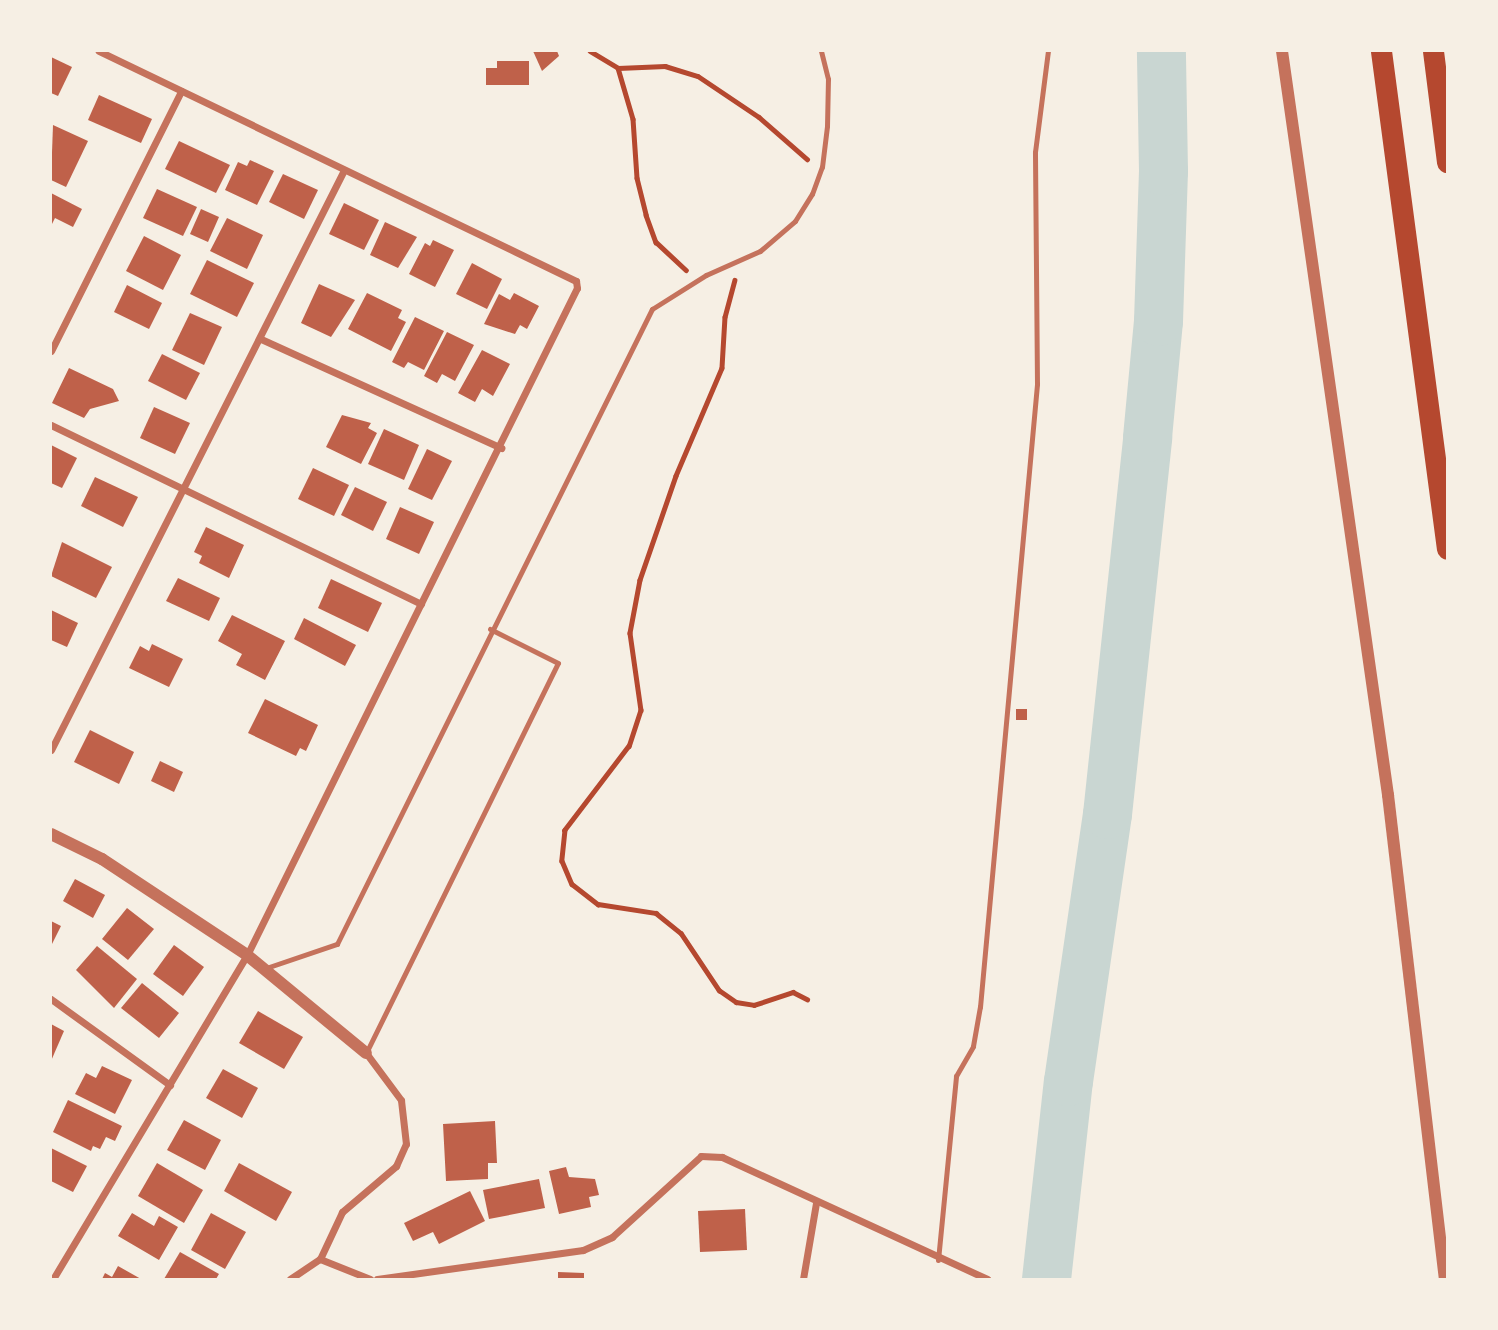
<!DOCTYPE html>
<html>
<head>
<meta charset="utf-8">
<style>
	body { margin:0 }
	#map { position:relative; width:1498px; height:1330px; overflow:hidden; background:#f6efe4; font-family:"Exo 2",sans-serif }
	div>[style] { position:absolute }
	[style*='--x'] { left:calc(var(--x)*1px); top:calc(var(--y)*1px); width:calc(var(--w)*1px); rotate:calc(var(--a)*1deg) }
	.river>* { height:49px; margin:-24.5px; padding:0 24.5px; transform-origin:24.5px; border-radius:24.5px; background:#c9d6d2 }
	.building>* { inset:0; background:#bf614a }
	.path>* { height:4.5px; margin:-2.25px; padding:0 2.25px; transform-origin:2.25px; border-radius:2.25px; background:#b5482f }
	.service>* { height:5px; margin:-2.5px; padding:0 2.5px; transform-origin:2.5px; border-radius:2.5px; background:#c5725c }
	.minor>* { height:7px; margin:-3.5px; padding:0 3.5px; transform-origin:3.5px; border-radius:3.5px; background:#c5725c }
	.tertiary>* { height:12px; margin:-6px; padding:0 6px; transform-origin:6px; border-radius:6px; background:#c5725c }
	.motorway>* { height:21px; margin:-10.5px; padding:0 10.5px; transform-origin:10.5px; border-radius:10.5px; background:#b5482f }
	span { translate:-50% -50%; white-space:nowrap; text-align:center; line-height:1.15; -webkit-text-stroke:5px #f6efe4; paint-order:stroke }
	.frame { position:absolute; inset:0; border:52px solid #f6efe4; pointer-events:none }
</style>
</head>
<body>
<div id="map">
	<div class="river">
		<i style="--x:1046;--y:1279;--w:199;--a:-83.7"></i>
		<i style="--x:1068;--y:1081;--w:270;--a:-81.7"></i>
		<i style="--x:1107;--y:814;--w:379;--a:-83.9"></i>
		<i style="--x:1147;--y:437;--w:117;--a:-84.6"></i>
		<i style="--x:1158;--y:321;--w:150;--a:-88.1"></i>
		<i style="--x:1163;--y:171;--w:120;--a:-91"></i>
	</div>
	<div class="building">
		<i style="clip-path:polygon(533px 51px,557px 51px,559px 56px,542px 71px)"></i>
		<i style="clip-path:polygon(51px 57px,72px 67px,58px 96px,51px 93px)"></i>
		<i style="clip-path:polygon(497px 61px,529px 61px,529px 85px,486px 85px,486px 68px,497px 68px)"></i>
		<i style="clip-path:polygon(99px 95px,152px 119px,141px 143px,88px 120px)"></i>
		<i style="clip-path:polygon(53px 125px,88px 141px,66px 187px,51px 180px)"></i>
		<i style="clip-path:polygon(179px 141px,230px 165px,216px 193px,165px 169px)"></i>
		<i style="clip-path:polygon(250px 160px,274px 171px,257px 205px,225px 190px,238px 162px,247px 166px)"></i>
		<i style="clip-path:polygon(283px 174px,318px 190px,304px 219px,269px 202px)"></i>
		<i style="clip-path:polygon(157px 189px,197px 207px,183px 236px,143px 218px)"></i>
		<i style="clip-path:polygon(51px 193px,82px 209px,73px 227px,55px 218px,51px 226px)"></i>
		<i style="clip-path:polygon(344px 203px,379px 220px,364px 250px,329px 234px)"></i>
		<i style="clip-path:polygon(201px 209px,219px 217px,208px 242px,190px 234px)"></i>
		<i style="clip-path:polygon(227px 218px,263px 235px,247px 269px,210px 251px)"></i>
		<i style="clip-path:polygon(385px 222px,417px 237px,398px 268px,370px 255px)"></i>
		<i style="clip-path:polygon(144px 236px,181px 255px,163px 290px,126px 271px)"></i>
		<i style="clip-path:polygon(433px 240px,454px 250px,435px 287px,409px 274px,425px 243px,430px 246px)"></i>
		<i style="clip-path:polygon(207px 260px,254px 283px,237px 317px,190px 294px)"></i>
		<i style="clip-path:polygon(472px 263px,502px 279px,487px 309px,456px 294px)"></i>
		<i style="clip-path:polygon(319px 284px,355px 300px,331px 337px,301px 323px)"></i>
		<i style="clip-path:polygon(127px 285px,162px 303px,149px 329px,114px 312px)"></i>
		<i style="clip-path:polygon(367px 293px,402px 310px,398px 318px,406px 322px,391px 351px,348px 329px)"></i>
		<i style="clip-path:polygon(514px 293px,539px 306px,527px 329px,520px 325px,515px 334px,484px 324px,499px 294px,510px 300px)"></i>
		<i style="clip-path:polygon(190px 313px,222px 327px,204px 365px,172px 350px)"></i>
		<i style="clip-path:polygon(415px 317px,444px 331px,424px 370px,408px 362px,404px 368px,392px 362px)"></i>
		<i style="clip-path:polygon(447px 332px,474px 345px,455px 381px,442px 374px,437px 383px,424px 376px)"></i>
		<i style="clip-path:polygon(482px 350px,510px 364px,493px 396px,482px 389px,475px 402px,458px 393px)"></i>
		<i style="clip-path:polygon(162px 354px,200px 373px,186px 400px,148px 381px)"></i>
		<i style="clip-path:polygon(69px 368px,113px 389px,119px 401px,90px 409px,84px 418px,52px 403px)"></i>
		<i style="clip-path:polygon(154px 407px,190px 423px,175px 454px,140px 438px)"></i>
		<i style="clip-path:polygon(342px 415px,371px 423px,368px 428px,377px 433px,361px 464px,326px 447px)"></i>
		<i style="clip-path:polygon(384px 429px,419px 445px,404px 480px,368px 464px)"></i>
		<i style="clip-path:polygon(51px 445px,77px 458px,62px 488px,51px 483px)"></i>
		<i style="clip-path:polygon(427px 449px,452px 461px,432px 500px,408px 489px)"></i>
		<i style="clip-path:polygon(313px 468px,349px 485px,334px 516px,298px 499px)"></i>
		<i style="clip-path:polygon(95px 477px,138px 497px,123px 527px,81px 506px)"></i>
		<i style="clip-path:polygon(355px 487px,387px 502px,373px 531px,341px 515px)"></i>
		<i style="clip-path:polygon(400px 507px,434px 522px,419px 554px,386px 539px)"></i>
		<i style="clip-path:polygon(206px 527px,244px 545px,229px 578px,199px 563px,202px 556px,194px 552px)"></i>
		<i style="clip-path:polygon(62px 542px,112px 567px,96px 598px,51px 576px)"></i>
		<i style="clip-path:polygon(178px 578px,220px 598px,209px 621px,166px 601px)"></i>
		<i style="clip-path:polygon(331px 579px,382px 603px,368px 632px,318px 608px)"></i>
		<i style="clip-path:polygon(51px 610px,78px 623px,67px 647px,51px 640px)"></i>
		<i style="clip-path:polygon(232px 615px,285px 641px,265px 680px,236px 665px,242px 654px,218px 641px)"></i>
		<i style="clip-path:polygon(304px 618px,356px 645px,345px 666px,294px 639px)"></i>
		<i style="clip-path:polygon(152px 644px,183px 659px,169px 687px,129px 668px,140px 646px,149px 651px)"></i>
		<i style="clip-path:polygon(265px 699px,318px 725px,306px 751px,300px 748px,296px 756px,248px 733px)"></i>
		<i style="clip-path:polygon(1016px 709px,1027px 709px,1027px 720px,1016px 720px)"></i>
		<i style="clip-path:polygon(90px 730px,134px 752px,119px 784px,74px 762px)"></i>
		<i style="clip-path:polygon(160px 761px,183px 772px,174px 792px,151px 781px)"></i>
		<i style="clip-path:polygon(75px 879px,105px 895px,93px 918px,63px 901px)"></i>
		<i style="clip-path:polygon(127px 908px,154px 929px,128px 960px,102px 939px)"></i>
		<i style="clip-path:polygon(51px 921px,61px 926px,51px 946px)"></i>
		<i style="clip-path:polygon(174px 945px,204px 967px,183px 996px,153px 974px)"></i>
		<i style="clip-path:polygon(97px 946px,137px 979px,114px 1008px,76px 970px)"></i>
		<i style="clip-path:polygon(142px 983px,179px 1013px,159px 1038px,121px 1008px)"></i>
		<i style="clip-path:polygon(258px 1011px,303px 1037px,284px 1069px,239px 1043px)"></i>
		<i style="clip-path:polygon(51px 1024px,64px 1031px,51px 1061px)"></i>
		<i style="clip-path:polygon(102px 1066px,132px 1080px,115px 1114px,75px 1094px,86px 1073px,96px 1078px)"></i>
		<i style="clip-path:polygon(223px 1069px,258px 1088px,242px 1118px,206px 1098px)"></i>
		<i style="clip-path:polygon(68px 1100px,122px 1126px,115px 1141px,106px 1137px,100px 1149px,93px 1146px,91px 1151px,53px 1132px)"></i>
		<i style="clip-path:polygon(184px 1120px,221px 1140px,205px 1170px,167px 1150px)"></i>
		<i style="clip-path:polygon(495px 1121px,497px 1163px,488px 1163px,488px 1179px,446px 1181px,443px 1124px)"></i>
		<i style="clip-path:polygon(51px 1148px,87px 1166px,73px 1192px,51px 1181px)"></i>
		<i style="clip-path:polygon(157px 1163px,203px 1190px,184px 1223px,138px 1196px)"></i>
		<i style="clip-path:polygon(239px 1163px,292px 1192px,276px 1221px,224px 1191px)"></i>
		<i style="clip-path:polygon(566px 1167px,569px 1177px,595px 1179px,599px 1195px,589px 1197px,591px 1207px,559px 1214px,549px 1171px)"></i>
		<i style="clip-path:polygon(539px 1179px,545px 1208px,489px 1219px,483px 1190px)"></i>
		<i style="clip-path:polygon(470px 1191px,485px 1221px,439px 1244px,433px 1232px,413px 1241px,404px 1223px)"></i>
		<i style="clip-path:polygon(745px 1209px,747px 1250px,700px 1252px,698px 1211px)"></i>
		<i style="clip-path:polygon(132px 1213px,154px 1226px,159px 1216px,178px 1227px,159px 1260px,118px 1236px)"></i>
		<i style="clip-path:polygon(211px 1213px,246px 1232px,225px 1269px,191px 1250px)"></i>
		<i style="clip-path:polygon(180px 1252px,219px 1274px,216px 1279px,164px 1279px)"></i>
		<i style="clip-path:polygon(118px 1266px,141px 1279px,102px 1279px,105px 1273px,112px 1277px)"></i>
		<i style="clip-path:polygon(558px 1272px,584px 1273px,584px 1279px,558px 1279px)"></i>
	</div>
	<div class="path">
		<i style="--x:590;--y:51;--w:33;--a:31"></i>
		<i style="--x:618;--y:68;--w:47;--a:-2.4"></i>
		<i style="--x:665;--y:66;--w:34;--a:17"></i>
		<i style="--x:698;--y:76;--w:73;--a:33.9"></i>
		<i style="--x:759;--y:117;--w:64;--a:41.2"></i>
		<i style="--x:618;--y:68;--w:53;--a:73.6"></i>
		<i style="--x:633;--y:119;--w:59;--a:86.1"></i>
		<i style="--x:637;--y:178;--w:38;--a:76"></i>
		<i style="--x:646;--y:215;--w:29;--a:70"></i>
		<i style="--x:656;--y:242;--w:41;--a:43"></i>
		<i style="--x:735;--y:280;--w:38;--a:105"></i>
		<i style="--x:725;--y:317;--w:51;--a:93.4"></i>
		<i style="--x:722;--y:368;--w:117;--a:113.1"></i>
		<i style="--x:676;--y:476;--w:110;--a:109.1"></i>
		<i style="--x:640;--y:580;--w:54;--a:100.7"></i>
		<i style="--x:630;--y:633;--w:78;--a:81.9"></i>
		<i style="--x:641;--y:710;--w:38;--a:108"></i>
		<i style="--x:629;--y:746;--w:106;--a:127.3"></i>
		<i style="--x:565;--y:830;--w:31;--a:96"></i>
		<i style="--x:562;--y:861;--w:25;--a:67"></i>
		<i style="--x:572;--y:884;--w:33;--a:38"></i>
		<i style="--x:598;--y:904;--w:59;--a:8.8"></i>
		<i style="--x:656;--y:913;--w:32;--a:39"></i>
		<i style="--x:681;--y:933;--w:69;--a:56.3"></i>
		<i style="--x:719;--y:990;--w:21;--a:35"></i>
		<i style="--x:736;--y:1002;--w:18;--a:9"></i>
		<i style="--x:754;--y:1005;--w:41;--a:-18.4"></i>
		<i style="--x:793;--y:992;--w:16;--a:27"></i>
	</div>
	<div class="service">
		<i style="--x:266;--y:968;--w:75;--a:-18.7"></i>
		<i style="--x:337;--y:944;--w:709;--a:-63.62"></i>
		<i style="--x:652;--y:309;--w:64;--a:-32.2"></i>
		<i style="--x:706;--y:275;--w:59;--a:-24"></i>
		<i style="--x:760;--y:251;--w:46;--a:-40.6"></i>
		<i style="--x:795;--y:221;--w:32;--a:-58"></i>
		<i style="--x:812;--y:194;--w:29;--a:-70"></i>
		<i style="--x:822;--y:167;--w:41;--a:-83"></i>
		<i style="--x:827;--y:126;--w:47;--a:-88.8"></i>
		<i style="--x:828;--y:79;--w:29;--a:-104"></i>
		<i style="--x:367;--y:1051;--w:432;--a:-63.8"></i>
		<i style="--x:558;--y:663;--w:76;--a:-153.4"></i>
		<i style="--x:938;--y:1260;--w:185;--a:-84.4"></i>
		<i style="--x:956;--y:1076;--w:34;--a:-60"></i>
		<i style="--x:973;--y:1046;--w:40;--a:-80"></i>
		<i style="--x:980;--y:1007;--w:626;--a:-84.77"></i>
		<i style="--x:1037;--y:384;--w:232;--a:-90.5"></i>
		<i style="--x:1035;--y:152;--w:102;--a:-82.7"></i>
	</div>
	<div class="minor">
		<i style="--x:261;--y:339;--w:264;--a:24.4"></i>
		<i style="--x:51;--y:351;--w:291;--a:-63.4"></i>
		<i style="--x:51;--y:425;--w:411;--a:25.8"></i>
		<i style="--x:51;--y:750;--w:650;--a:-63.2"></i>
		<i style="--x:51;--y:999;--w:147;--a:35.9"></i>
		<i style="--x:320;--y:1259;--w:54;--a:21.8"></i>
		<i style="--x:53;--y:1279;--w:378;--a:-59.1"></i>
		<i style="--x:247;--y:955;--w:744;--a:-63.68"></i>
		<i style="--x:577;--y:288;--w:7;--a:-98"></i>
		<i style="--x:576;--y:281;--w:530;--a:-154.26"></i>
		<i style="--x:290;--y:1279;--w:36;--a:-34"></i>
		<i style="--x:320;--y:1259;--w:52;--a:-64.9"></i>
		<i style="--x:342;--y:1212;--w:71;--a:-40.4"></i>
		<i style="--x:396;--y:1166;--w:24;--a:-66"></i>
		<i style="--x:406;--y:1144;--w:44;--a:-96.5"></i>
		<i style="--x:401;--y:1100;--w:59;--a:-126.7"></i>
		<i style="--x:377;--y:1279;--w:208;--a:-8"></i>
		<i style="--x:583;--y:1250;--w:32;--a:-24"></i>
		<i style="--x:612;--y:1237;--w:120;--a:-42.3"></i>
		<i style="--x:701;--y:1156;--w:21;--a:3"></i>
		<i style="--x:722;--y:1157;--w:292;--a:24.7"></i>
		<i style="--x:803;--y:1279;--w:77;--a:-80.3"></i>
	</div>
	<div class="tertiary">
		<i style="--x:1282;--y:51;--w:752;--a:81.89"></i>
		<i style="--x:1388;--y:795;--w:487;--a:83.3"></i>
		<i style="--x:51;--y:834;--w:57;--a:26.1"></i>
		<i style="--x:102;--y:859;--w:174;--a:33.5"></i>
		<i style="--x:247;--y:955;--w:154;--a:39.5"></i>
	</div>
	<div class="motorway">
		<i style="--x:1381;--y:51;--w:502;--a:82.45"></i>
		<i style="--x:1433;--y:51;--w:112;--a:82.8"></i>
	</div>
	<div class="frame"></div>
</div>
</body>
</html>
